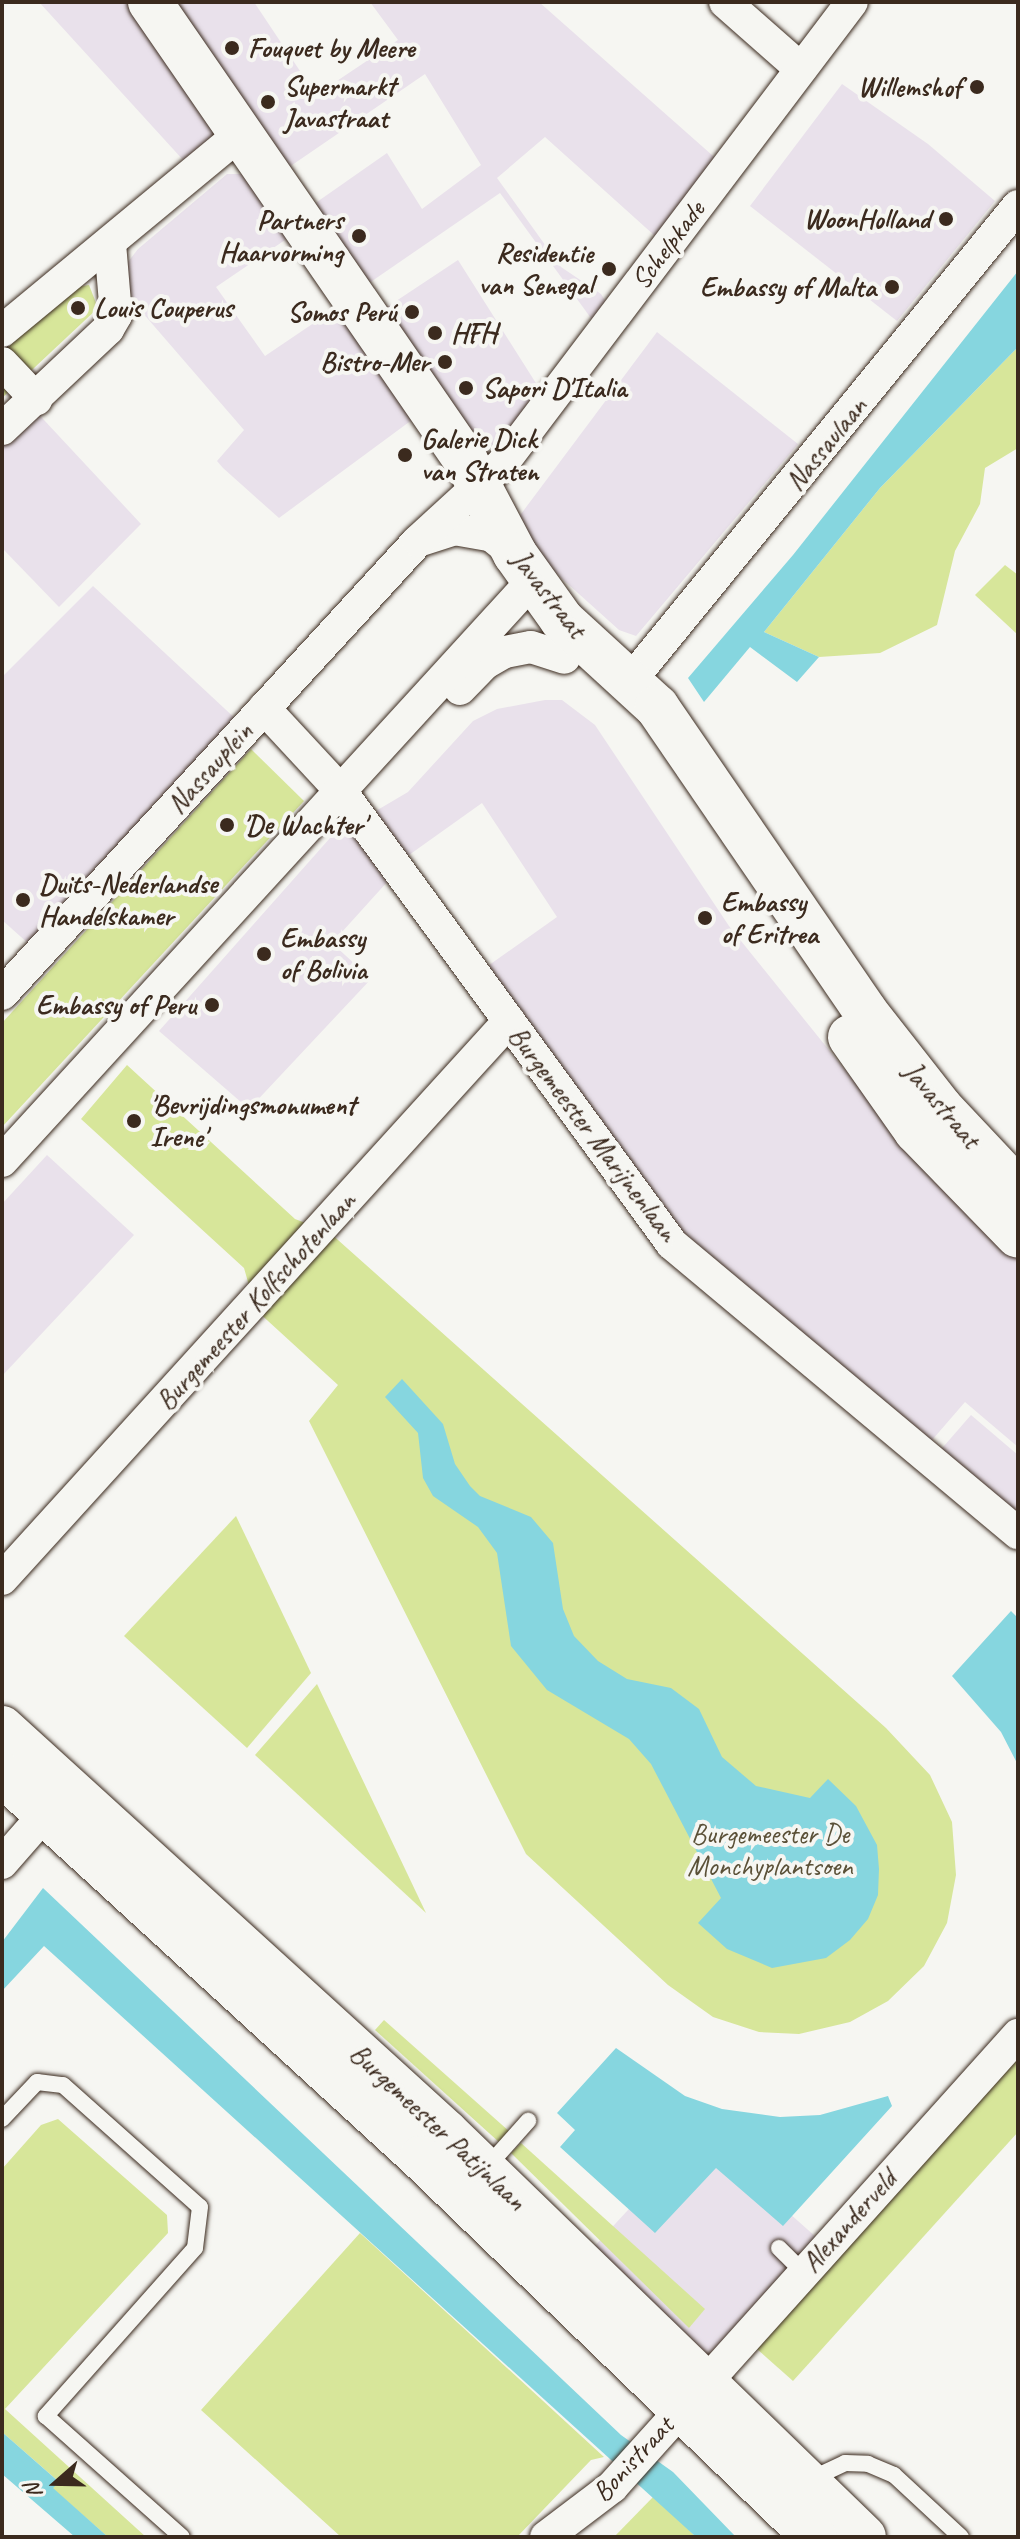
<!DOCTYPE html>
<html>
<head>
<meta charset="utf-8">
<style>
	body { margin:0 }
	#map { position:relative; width:1020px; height:2539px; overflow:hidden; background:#f6f6f2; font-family:Caveat,sans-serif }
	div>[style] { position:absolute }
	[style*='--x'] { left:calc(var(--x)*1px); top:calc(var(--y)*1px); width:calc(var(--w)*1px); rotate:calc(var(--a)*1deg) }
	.built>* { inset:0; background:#e9e1eb }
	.green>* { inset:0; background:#d7e69a }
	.water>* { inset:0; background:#86d6df }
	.roads { filter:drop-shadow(0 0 2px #3b2a1e) drop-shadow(0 0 2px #3b2a1e) }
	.lane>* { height:16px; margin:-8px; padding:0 8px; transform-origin:8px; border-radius:8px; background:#f6f6f2 }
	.street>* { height:32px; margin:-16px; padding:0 16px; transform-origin:16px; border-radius:16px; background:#f6f6f2 }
	.secondary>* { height:44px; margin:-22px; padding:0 22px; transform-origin:22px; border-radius:22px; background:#f6f6f2 }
	.dots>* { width:22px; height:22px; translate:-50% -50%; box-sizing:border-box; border:4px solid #f6f6f2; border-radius:50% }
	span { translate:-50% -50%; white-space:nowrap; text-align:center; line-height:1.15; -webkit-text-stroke:8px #f6f6f2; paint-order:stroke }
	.poi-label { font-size:28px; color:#3b2a1e; font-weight:700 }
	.left { translate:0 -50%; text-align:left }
	.right { translate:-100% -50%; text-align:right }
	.street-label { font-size:28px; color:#3b2a1e }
	.park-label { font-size:28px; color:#5a5037 }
	.frame { position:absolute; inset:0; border:4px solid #3b2a1e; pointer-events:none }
	.north { position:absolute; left:16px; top:2443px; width:80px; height:80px; -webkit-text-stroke:6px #f6f6f2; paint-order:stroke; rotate:250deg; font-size:22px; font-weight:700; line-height:32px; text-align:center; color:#3b2a1e }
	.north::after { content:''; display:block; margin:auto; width:28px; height:36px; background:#3b2a1e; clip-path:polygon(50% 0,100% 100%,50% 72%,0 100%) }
</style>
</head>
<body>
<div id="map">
	<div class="built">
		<i style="clip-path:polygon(39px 2px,254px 2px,316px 95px,398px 40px,370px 2px,539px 2px,721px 163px,655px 236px,545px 137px,497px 178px,561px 267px,601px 294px,606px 302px,593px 321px,500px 193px,359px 290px,304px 211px,387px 153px,422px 209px,481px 165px,425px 74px,279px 174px,255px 139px,194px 172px)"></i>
		<i style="clip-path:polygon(842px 84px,928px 144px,995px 201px,897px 321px,750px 206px)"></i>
		<i style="clip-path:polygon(227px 174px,243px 174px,288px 238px,216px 287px,265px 356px,336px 308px,375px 315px,458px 260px,539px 388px,494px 450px,444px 404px,420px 414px,279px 518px,223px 468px,217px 461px,244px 430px,135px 304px,121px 271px,138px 249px)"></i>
		<i style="clip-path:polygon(657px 332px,798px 444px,636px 636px,619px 630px,549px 567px,518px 518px)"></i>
		<i style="clip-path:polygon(30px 405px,141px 524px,59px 607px,2px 548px,2px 430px)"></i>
		<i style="clip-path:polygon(93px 586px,239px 722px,39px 953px,2px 920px,2px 677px)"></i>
		<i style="clip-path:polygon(545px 700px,562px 700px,595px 725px,729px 926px,903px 1142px,1018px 1258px,1018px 1447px,965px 1402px,920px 1454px,672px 1244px,475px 975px,557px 917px,482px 803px,395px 865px,398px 870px,332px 943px,371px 979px,249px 1109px,159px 1031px,330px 838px,408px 792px,473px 721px,497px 709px)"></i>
		<i style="clip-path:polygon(47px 1155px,134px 1235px,2px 1376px,2px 1204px)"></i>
		<i style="clip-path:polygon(971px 1415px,1018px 1455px,1018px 1533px,930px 1462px)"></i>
		<i style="clip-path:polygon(699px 2133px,825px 2245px,705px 2359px,592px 2249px)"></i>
	</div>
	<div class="green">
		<i style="clip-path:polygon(89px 285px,98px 308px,2px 398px,2px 353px,70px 288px)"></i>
		<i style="clip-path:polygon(1018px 347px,1018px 448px,985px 468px,980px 504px,955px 551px,937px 625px,880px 653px,819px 657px,764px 632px,880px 488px)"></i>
		<i style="clip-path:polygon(1005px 565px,1018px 575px,1018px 635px,975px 595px)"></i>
		<i style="clip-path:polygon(251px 749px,304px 801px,2px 1127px,2px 1023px)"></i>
		<i style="clip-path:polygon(127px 1065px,295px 1219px,329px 1232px,886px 1728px,930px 1775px,952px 1822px,956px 1875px,947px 1923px,924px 1966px,888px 2001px,850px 2022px,799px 2034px,759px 2032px,713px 2017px,668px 1985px,526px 1854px,309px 1421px,338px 1385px,256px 1310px,244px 1268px,81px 1119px)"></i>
		<i style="clip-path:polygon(236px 1516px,311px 1673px,247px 1748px,124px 1636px)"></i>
		<i style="clip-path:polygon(317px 1684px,426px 1913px,255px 1755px)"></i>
		<i style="clip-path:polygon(384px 2020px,510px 2132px,500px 2143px,375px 2030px)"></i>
		<i style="clip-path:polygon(1018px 2040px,1018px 2132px,793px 2381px,757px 2349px)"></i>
		<i style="clip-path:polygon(58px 2119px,167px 2215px,168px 2233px,5px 2409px,146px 2537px,108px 2537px,52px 2488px,58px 2481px,2px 2432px,2px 2169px,41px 2125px)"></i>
		<i style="clip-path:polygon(521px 2143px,705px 2309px,689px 2328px,511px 2153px)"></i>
		<i style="clip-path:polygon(360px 2233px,604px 2457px,591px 2460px,517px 2537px,341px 2537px,201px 2410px)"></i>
		<i style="clip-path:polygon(654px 2496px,696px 2537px,614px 2537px)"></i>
	</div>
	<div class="water">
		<i style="clip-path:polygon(1018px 271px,1018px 347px,880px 488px,764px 632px,819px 657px,797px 682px,750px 647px,704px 702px,688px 678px,793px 555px)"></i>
		<i style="clip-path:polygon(402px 1379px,443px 1424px,455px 1464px,470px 1486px,480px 1496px,531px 1517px,553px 1543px,563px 1609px,574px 1636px,598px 1661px,627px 1679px,671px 1688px,699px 1709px,722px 1757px,756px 1786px,810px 1798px,828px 1779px,856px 1806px,877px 1845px,879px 1869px,878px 1895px,868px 1919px,850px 1940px,826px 1958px,772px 1968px,727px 1949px,698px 1923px,721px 1898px,651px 1764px,629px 1739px,547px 1690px,511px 1646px,497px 1553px,478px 1527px,433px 1496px,423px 1478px,418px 1433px,385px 1397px)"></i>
		<i style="clip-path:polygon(1011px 1611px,1018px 1618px,1018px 1765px,1001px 1732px,952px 1676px)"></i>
		<i style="clip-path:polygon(43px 1888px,621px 2435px,673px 2472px,736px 2537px,696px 2537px,44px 1946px,2px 1991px,2px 1942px)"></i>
		<i style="clip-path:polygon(616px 2048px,685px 2096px,722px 2109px,780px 2117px,820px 2115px,888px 2096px,892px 2106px,783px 2226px,716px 2168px,655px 2233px,560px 2147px,575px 2130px,557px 2113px)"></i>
		<i style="clip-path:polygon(2px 2432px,59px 2482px,53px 2488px,108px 2537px,75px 2537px,2px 2474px)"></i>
	</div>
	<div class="roads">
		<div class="lane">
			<i style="--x:2;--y:2119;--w:51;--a:-46.6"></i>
			<i style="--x:37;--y:2082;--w:26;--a:7"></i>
			<i style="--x:63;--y:2085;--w:183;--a:41.7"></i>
			<i style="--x:200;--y:2207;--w:41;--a:97"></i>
			<i style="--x:195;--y:2248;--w:225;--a:131.6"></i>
			<i style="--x:46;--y:2416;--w:182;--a:41.7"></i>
			<i style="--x:487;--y:2167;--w:62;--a:-48.3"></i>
			<i style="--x:779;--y:2248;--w:34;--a:45"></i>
			<i style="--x:809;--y:2480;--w:40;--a:-25"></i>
			<i style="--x:845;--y:2463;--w:23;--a:2"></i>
			<i style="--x:868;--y:2464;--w:28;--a:23"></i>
			<i style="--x:894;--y:2475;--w:91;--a:42.8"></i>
		</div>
		<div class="street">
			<i style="--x:725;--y:2;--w:101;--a:41.4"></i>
			<i style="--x:2;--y:331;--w:310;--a:-39.6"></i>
			<i style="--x:2;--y:363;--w:50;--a:46.6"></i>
			<i style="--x:2;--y:429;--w:146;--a:-43.3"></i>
			<i style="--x:108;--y:329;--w:16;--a:-60"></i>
			<i style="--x:116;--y:315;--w:71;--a:-94.8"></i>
			<i style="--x:421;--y:540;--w:35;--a:-18"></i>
			<i style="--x:454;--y:529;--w:39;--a:10"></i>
			<i style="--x:492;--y:536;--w:28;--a:39"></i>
			<i style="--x:631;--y:680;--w:612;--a:-50.77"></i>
			<i style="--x:460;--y:689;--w:35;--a:-46"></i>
			<i style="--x:484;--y:664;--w:24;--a:-30"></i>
			<i style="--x:505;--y:652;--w:26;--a:-11"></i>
			<i style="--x:531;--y:647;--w:35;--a:18"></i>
			<i style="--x:264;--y:708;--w:112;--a:47.2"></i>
			<i style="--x:340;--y:790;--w:562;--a:53.82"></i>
			<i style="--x:672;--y:1244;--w:451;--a:39.9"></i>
			<i style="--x:2;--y:994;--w:615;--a:-47.44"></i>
			<i style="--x:418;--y:541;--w:115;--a:-42.5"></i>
			<i style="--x:503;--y:463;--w:578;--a:-52.87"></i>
			<i style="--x:2;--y:1161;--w:787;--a:-47.57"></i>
			<i style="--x:2;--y:1579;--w:754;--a:-47.74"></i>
			<i style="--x:2;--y:1863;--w:85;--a:-48.8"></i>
			<i style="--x:546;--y:2537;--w:83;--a:-37.1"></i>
			<i style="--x:612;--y:2487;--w:608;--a:-48.07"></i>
		</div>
		<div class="secondary">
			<i style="--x:150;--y:2;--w:557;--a:55.45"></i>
			<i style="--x:466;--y:461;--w:105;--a:62.2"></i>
			<i style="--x:515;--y:554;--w:81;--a:54.5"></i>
			<i style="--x:562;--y:620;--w:129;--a:42.5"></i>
			<i style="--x:657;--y:707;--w:368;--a:55.6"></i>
			<i style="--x:865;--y:1011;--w:123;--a:51.9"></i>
			<i style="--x:941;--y:1108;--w:112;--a:46.8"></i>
			<i style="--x:850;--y:1037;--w:115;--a:54.9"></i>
			<i style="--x:916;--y:1131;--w:146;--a:45.8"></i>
			<i style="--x:2;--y:1728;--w:600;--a:42.3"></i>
			<i style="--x:446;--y:2132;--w:582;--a:44.1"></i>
			<i style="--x:2;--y:1774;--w:568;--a:42.5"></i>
			<i style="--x:421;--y:2158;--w:546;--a:43.96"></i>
		</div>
	</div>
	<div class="dots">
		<i style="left:232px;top:48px;background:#3b2a1e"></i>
		<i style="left:977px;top:87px;background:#3b2a1e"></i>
		<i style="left:268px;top:102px;background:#3b2a1e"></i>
		<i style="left:946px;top:219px;background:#3b2a1e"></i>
		<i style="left:359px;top:236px;background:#3b2a1e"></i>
		<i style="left:609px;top:269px;background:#3b2a1e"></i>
		<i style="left:892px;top:287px;background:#3b2a1e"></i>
		<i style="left:78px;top:308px;background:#3b2a1e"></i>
		<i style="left:412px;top:312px;background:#3b2a1e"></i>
		<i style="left:435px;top:333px;background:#3b2a1e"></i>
		<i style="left:445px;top:362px;background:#3b2a1e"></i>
		<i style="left:466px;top:388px;background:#3b2a1e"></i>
		<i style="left:405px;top:455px;background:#3b2a1e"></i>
		<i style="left:227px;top:825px;background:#3b2a1e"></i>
		<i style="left:23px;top:900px;background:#3b2a1e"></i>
		<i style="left:705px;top:918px;background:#3b2a1e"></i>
		<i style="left:264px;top:954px;background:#3b2a1e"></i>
		<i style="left:212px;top:1005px;background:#3b2a1e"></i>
		<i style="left:134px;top:1121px;background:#3b2a1e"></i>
	</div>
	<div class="poi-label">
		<span class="left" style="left:248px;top:48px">Fouquet by Meere</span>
		<span class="left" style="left:284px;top:102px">Supermarkt<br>Javastraat</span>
		<span class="right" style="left:961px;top:87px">Willemshof</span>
		<span class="right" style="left:930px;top:219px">WoonHolland</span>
		<span class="right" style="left:343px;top:236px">Partners<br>Haarvorming</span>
		<span class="right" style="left:593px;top:269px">Residentie<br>van Senegal</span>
		<span class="right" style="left:876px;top:287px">Embassy of Malta</span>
		<span class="left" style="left:94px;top:308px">Louis Couperus</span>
		<span class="right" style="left:396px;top:312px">Somos Perú</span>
		<span class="left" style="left:451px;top:333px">HFH</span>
		<span class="right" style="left:429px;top:362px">Bistro-Mer</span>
		<span class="left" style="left:482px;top:388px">Sapori D'Italia</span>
		<span class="left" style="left:421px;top:455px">Galerie Dick<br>van Straten</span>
		<span class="left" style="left:243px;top:825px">'De Wachter'</span>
		<span class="left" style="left:39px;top:900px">Duits-Nederlandse<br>Handelskamer</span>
		<span class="left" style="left:721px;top:918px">Embassy<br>of Eritrea</span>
		<span class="left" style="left:280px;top:954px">Embassy<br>of Bolivia</span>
		<span class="right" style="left:196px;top:1005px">Embassy of Peru</span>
		<span class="left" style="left:150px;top:1121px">'Bevrijdingsmonument<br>Irene'</span>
	</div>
	<div class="street-label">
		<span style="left:668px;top:245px;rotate:-53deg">Schelpkade</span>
		<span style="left:826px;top:444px;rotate:-51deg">Nassaulaan</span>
		<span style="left:549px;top:594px;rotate:52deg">Javastraat</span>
		<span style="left:210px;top:768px;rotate:-48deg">Nassauplein</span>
		<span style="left:942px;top:1105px;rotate:50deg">Javastraat</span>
		<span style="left:593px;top:1134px;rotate:53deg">Burgemeester Marijnenlaan</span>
		<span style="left:256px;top:1301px;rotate:-48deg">Burgemeester Kolfschotenlaan</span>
		<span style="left:438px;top:2127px;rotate:43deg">Burgemeester Patijnlaan</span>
		<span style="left:849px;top:2221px;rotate:-48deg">Alexanderveld</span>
		<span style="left:633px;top:2459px;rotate:-47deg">Bonistraat</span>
	</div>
	<div class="park-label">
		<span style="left:770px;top:1850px">Burgemeester De<br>Monchyplantsoen</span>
	</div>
	<div class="frame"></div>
	<div class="north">N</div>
</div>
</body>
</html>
